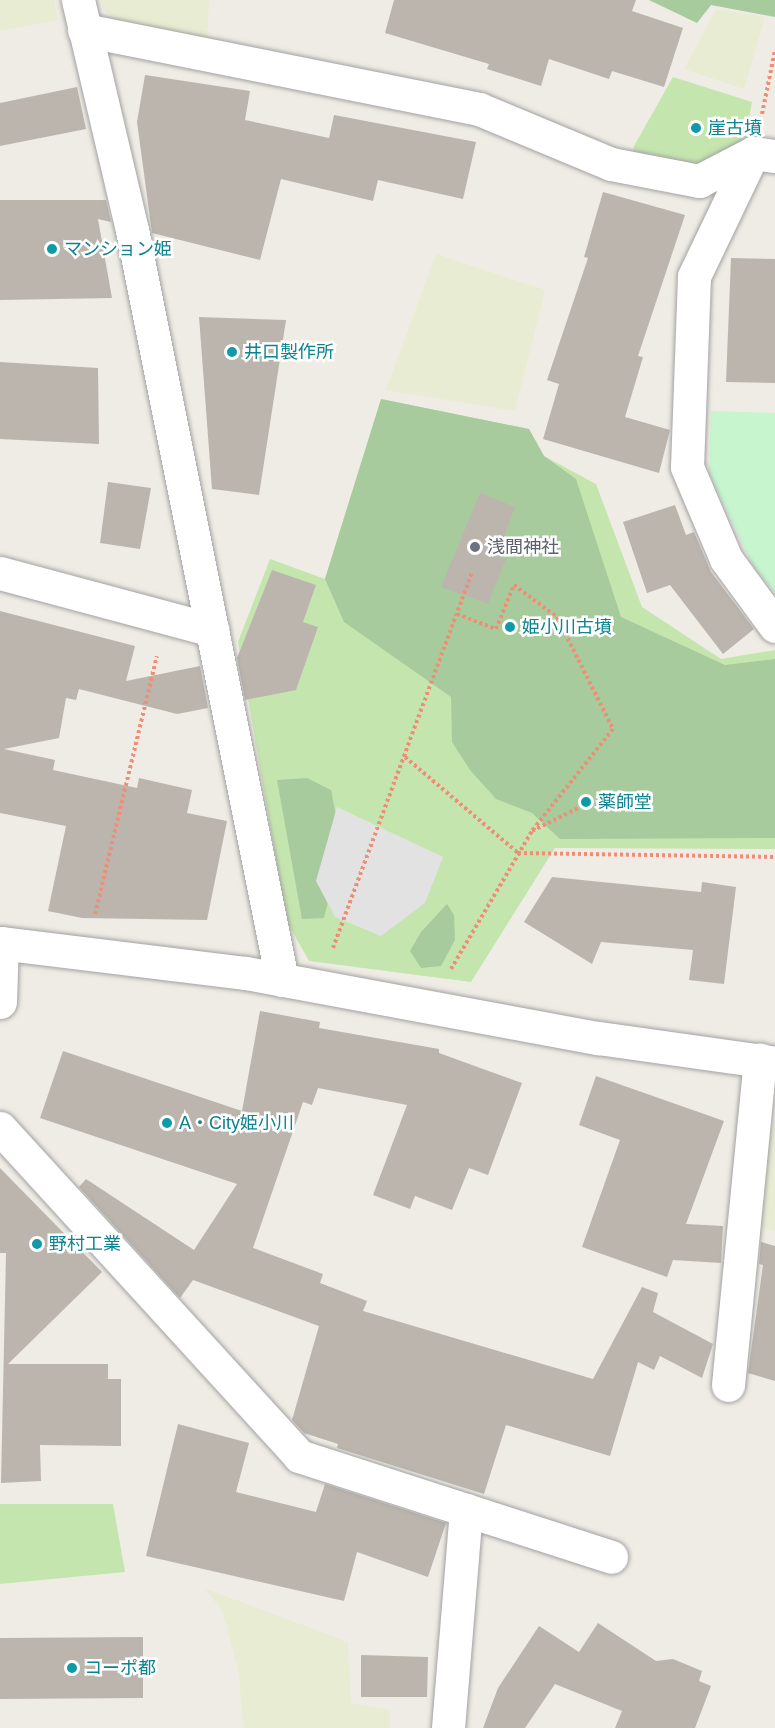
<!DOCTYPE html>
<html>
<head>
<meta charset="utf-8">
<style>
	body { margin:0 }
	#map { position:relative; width:775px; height:1728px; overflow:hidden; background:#efece5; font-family:Arial,"Noto Sans JP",sans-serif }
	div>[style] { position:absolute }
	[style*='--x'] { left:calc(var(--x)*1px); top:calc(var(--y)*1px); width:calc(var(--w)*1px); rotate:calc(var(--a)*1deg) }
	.farmland>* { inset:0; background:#e8ecd2 }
	.grass>* { inset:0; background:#c5e5af }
	.forest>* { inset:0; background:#a7cb9d }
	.park>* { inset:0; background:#c6f5ce }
	.parking>* { inset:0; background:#e2e2e2 }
	.building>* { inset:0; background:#bbb5ae }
	.path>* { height:4px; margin-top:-2px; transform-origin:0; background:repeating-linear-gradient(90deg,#ef8d76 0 3px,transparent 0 6px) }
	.roads { filter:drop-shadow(0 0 2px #a2a2a2) drop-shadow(0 0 2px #a2a2a2) }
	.minor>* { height:33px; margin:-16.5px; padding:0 16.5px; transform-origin:16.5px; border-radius:16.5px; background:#fff }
	.dots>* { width:16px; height:16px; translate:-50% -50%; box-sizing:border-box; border:3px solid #fff; border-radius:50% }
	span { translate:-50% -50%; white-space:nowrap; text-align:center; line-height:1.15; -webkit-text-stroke:5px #fff; paint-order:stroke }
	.culture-label { font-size:18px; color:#0d838f }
	.left { translate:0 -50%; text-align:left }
	.worship-label { font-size:18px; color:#5b616d }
</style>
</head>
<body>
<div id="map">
	<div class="farmland">
		<i style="clip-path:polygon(0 0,54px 0,58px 20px,0 31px)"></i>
		<i style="clip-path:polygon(102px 0,209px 0,207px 40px,123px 29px,104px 10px)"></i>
		<i style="clip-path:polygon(716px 9px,765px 17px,744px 89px,684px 69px)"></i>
		<i style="clip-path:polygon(436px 254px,545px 290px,515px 411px,386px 390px)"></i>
		<i style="clip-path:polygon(775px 1121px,775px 1231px,758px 1227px,768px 1132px)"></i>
		<i style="clip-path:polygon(204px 1588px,348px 1642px,351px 1703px,390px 1710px,390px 1728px,243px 1728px,239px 1673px,222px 1610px)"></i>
	</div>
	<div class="grass">
		<i style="clip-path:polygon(673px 77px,752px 102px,744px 145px,697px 170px,633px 157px,634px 146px)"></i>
		<i style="clip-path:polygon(381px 399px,529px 429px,544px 456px,596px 484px,642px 607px,721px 659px,775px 650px,775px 849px,555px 848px,471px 982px,309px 961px,287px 922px,238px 642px,270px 559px,325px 579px)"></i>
		<i style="clip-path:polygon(0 1504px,113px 1504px,125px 1572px,0 1584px)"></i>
	</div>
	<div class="forest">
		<i style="clip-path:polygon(649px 0,775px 0,775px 17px,711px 5px,697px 23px)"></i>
		<i style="clip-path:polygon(381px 399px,529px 429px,544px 456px,576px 479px,621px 617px,725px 665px,775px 659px,775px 838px,560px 839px,532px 813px,496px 799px,470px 770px,452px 742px,451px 697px,344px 622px,325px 579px)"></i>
		<i style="clip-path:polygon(307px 778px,331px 790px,338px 826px,338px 862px,324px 918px,302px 919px,277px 780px)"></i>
		<i style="clip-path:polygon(447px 904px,454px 915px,455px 940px,441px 966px,421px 968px,410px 951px,421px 932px)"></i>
	</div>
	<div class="park">
		<i style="clip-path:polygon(711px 411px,775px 413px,775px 593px,751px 562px,709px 473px)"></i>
	</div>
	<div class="parking">
		<i style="clip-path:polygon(337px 807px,443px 857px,425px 903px,381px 936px,335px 917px,316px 881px)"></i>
	</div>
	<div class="building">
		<i style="clip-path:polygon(394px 0,636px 0,632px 11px,683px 28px,664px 87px,612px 71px,609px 79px,549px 59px,541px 86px,487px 69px,489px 64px,385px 33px)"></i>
		<i style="clip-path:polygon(145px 75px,250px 91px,245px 120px,329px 138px,334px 115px,476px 142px,463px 199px,378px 180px,373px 201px,281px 179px,260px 260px,152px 233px,137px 122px)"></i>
		<i style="clip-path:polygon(77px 87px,86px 129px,0 146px,0 103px)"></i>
		<i style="clip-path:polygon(603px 192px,685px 215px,638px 356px,643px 357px,625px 417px,670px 430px,659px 473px,543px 439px,559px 384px,547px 380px,588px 258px,584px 257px)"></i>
		<i style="clip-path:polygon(0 200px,106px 200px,111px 222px,98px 219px,112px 298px,0 300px)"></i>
		<i style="clip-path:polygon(731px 258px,775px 259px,775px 383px,726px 382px)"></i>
		<i style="clip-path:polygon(199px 317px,286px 320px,259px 495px,212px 489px)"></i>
		<i style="clip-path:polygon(0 362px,98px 368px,99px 444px,0 439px)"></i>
		<i style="clip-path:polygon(108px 482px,151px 488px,140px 549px,100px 543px)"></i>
		<i style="clip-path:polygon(480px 493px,515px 507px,497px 556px,506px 559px,488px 604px,441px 587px)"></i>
		<i style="clip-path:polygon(675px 505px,686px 535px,694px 532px,711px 572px,754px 629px,723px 654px,670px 585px,647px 593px,623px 522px)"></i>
		<i style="clip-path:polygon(272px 570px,316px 585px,303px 622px,318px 627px,296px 690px,245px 700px,237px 658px)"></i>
		<i style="clip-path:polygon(0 611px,135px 646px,126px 681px,200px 666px,208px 708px,177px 714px,79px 689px,76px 700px,66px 698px,59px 738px,4px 749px,55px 760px,53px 770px,137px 788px,139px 778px,192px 790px,187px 813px,227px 821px,207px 920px,82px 918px,48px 911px,66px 826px,0 813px)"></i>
		<i style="clip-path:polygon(552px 877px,701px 892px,702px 882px,736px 887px,724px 984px,689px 980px,693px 950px,601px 942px,592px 964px,524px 922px)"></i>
		<i style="clip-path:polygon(260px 1011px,320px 1022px,319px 1028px,439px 1049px,439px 1053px,522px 1083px,488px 1175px,469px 1168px,452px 1210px,415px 1196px,410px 1209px,373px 1195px,407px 1105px,318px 1088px,312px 1105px,303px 1102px,253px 1248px,323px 1274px,320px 1283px,367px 1301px,363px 1311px,593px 1379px,642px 1287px,658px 1293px,653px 1312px,713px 1344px,702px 1378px,660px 1356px,654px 1370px,638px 1362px,610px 1456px,506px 1425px,484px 1494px,337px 1448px,338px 1444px,304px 1433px,292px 1420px,319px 1326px,193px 1280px,180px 1298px,79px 1187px,86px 1179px,194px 1250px,237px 1184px,40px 1118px,63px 1051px,242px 1111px)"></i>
		<i style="clip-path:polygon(596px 1076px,724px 1121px,686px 1224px,723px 1226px,721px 1263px,673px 1260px,667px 1277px,582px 1247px,620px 1140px,579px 1125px)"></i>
		<i style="clip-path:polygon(0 1168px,102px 1272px,8px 1364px,108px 1364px,108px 1379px,121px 1379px,121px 1446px,40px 1445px,41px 1481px,1px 1483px,6px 1253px,0 1253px)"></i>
		<i style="clip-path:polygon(761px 1242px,775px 1246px,775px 1381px,748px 1373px,763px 1265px,759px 1264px)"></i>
		<i style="clip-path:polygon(178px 1424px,249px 1443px,236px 1492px,316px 1512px,325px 1484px,446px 1523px,428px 1577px,357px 1552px,344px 1601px,146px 1556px)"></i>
		<i style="clip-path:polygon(598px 1623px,656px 1661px,673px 1659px,702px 1671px,699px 1681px,711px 1686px,695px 1728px,615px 1728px,622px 1711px,555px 1684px,525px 1728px,483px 1728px,498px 1688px,539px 1626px,579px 1652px)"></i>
		<i style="clip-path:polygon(143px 1637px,143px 1698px,0 1699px,0 1638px)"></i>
		<i style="clip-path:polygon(361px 1655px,428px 1657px,427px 1697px,361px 1697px)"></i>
	</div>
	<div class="path">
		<i style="--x:762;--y:114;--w:65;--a:-78.5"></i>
		<i style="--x:457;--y:614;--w:42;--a:21"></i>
		<i style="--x:496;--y:629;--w:48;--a:-67.8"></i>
		<i style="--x:514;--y:585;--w:54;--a:36.7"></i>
		<i style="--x:557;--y:617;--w:125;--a:63.4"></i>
		<i style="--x:613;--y:729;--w:130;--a:128.5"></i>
		<i style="--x:405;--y:757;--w:148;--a:40.3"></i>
		<i style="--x:518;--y:853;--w:257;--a:0.9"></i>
		<i style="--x:95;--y:914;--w:265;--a:-76.5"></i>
		<i style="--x:333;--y:948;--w:401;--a:-69.7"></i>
		<i style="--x:451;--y:969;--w:160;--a:-59.6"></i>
		<i style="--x:532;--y:831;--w:51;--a:-26.6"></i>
	</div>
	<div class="roads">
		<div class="minor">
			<i style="--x:78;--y:0;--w:236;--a:76.8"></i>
			<i style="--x:132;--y:230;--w:765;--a:78.69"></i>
			<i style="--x:84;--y:30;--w:403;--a:11.3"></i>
			<i style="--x:479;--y:109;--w:143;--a:22.6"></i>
			<i style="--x:611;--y:164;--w:90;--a:10.9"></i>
			<i style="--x:699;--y:181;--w:61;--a:-27.4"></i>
			<i style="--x:753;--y:153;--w:22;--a:8"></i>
			<i style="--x:753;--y:153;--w:136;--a:115.6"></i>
			<i style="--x:694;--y:276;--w:191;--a:92.1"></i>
			<i style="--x:687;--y:467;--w:100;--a:67"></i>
			<i style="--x:726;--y:559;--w:83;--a:53.8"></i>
			<i style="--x:0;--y:573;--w:220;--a:15"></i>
			<i style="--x:0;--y:943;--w:248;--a:7"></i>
			<i style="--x:246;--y:973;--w:358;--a:10.5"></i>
			<i style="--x:598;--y:1038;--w:179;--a:8"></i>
			<i style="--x:0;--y:1002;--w:59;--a:-88.1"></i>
			<i style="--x:0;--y:1128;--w:444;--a:47.6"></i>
			<i style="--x:299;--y:1456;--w:328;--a:17.9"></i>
			<i style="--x:728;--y:1385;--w:327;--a:-84.4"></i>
			<i style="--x:448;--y:1728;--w:219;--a:-85.3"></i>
		</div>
	</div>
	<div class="dots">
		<i style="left:696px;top:128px;background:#0f9aa8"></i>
		<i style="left:52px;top:249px;background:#0f9aa8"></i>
		<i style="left:232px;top:352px;background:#0f9aa8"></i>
		<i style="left:475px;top:547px;background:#6b7280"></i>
		<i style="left:510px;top:627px;background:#0f9aa8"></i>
		<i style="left:586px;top:802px;background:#0f9aa8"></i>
		<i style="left:167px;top:1123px;background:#0f9aa8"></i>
		<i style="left:37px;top:1244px;background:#0f9aa8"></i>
		<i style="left:72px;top:1668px;background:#0f9aa8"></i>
	</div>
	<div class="culture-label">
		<span class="left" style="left:708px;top:128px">崖古墳</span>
		<span class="left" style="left:64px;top:249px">マンション姫</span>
		<span class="left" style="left:244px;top:352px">井口製作所</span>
		<span class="left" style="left:522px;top:627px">姫小川古墳</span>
		<span class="left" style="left:598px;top:802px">薬師堂</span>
		<span class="left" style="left:179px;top:1123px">A・City姫小川</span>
		<span class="left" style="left:49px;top:1244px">野村工業</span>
		<span class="left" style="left:84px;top:1668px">コーポ都</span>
	</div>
	<div class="worship-label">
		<span class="left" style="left:487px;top:547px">浅間神社</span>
	</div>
</div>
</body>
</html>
